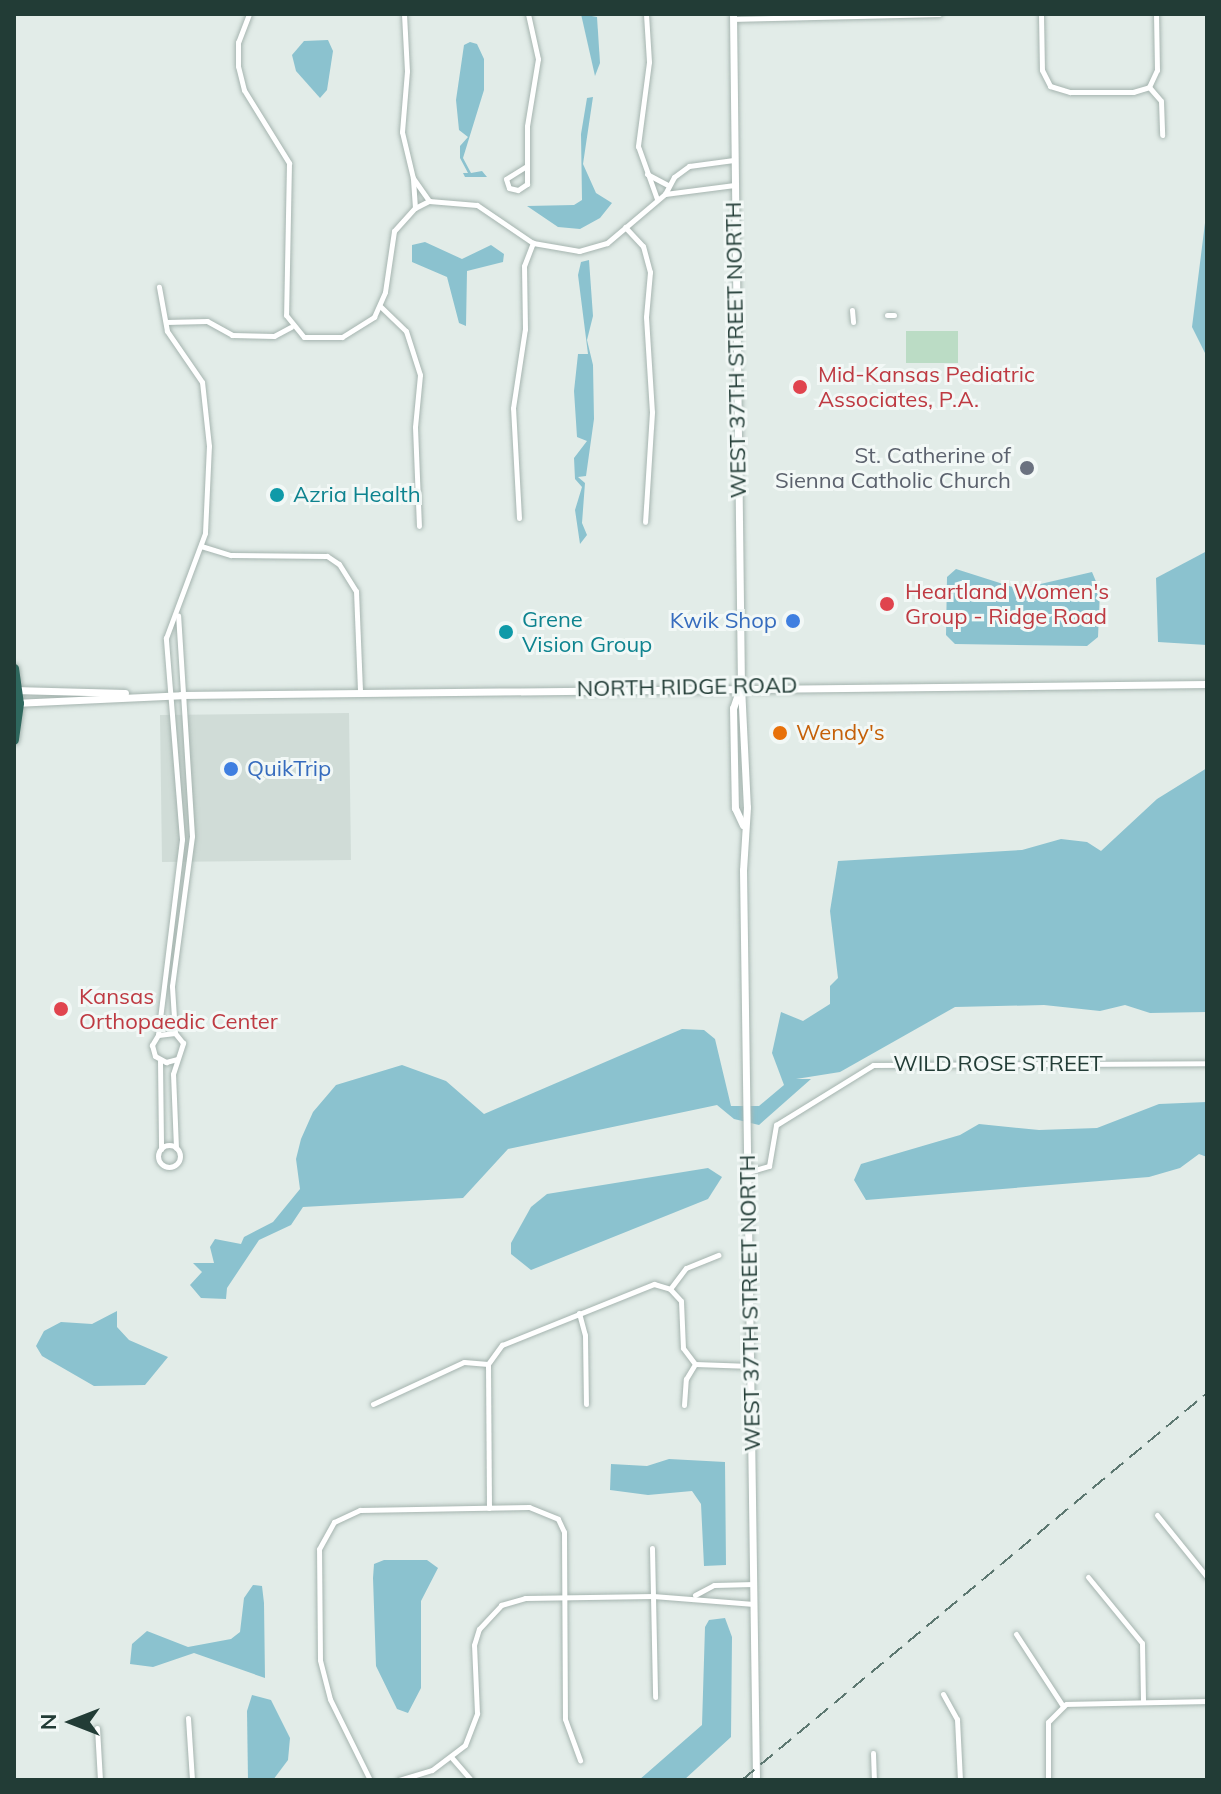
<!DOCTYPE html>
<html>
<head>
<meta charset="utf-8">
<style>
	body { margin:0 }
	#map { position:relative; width:1221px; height:1794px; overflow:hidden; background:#e2ece8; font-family:Mulish,sans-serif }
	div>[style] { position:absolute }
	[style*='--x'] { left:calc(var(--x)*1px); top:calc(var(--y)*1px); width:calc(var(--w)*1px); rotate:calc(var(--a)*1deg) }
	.built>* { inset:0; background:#d0dcd7 }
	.green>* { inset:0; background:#bbdcc5 }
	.water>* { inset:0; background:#8bc2cf }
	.roads { filter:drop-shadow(0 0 2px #a5b4af) drop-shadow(0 0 2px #a5b4af) }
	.street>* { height:5px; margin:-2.5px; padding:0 2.5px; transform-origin:2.5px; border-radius:2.5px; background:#fff }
	.street>.ring { margin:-2.5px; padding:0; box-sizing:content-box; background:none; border:5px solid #fff; border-radius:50% }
	.secondary>* { height:7px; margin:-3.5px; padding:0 3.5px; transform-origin:3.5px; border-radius:3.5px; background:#fff }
	.highway>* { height:9px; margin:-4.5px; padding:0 4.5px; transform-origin:4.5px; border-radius:4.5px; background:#2f685e }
	.rail>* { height:2px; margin-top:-1px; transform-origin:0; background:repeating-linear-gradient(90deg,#5d7871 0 16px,transparent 0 24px) }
	.dots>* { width:22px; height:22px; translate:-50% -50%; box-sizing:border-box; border:4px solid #f2f8f6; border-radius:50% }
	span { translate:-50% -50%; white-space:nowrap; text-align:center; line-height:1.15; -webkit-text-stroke:6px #f2f8f6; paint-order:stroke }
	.street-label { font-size:22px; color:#223c36 }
	.health-label { font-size:22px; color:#be3a42 }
	.left { translate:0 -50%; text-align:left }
	.worship-label { font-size:22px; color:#5b616d }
	.right { translate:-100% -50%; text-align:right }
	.culture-label { font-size:22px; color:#0d838f }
	.shop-label { font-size:22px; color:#366cbe }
	.food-label { font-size:22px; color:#c56008 }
	.frame { position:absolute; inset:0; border:16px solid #223c36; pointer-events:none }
	.north { position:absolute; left:32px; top:1682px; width:80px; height:80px; -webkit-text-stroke:6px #f2f8f6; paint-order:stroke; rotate:270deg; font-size:22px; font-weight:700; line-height:32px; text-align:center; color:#223c36 }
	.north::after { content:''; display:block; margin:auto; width:28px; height:36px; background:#223c36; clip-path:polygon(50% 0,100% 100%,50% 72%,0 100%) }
</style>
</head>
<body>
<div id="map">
	<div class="built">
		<i style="clip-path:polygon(349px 713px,351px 860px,162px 862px,160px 715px)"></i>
	</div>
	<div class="green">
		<i style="clip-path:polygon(906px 331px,958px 331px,958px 363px,906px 363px)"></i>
	</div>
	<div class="water">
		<i style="clip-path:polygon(581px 14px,597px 17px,600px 63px,595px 76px)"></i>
		<i style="clip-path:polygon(328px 40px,333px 51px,327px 90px,320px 98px,296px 71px,292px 55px,304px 41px)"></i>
		<i style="clip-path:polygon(470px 42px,477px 44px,484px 59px,484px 90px,463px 158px,471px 173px,482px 171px,487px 177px,465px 177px,463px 173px,468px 173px,460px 158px,460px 146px,468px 137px,459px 130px,456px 100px,464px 45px)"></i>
		<i style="clip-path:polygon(593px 97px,583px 164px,596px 193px,612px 203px,600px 218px,580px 229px,558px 227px,527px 206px,574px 205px,582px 200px,581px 134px,587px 98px)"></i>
		<i style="clip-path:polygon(1207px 207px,1207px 357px,1192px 327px)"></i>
		<i style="clip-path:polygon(425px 242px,462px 259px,491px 245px,504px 254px,503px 262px,467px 271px,466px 326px,459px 323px,447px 277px,412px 262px,412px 245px)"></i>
		<i style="clip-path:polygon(589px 260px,593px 316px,587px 340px,593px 365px,594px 419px,586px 476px,578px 477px,585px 483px,582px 523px,587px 535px,580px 544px,575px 510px,582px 487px,575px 479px,574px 458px,587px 441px,577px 437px,574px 391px,578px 354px,588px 354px,578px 275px,581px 262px)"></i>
		<i style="clip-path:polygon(1207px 551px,1207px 645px,1158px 642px,1156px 578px)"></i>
		<i style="clip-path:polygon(956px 569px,1019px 589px,1092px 572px,1100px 591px,1098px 637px,1087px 646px,955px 644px,946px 635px,947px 577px)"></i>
		<i style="clip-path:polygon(1207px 768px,1207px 1012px,1150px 1013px,1125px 1005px,1100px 1011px,1044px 1005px,955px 1007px,840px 1072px,796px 1079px,811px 1079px,759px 1125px,734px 1119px,717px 1105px,508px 1149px,463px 1198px,303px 1207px,291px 1225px,259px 1240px,227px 1288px,226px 1299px,201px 1298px,190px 1285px,202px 1272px,193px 1263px,214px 1263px,210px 1247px,215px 1239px,241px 1244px,244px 1237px,273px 1222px,300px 1189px,296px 1159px,301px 1139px,313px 1112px,336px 1085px,402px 1065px,446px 1081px,484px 1114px,682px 1029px,704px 1030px,715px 1039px,731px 1106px,759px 1106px,784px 1085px,772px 1053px,781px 1012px,803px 1021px,830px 1004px,830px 986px,838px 978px,830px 911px,838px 861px,1022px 850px,1061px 839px,1087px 842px,1101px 851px,1157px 799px)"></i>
		<i style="clip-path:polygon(1207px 1102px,1207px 1157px,1199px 1154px,1180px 1168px,1149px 1177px,866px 1200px,854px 1180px,861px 1164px,960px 1135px,979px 1124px,1039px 1130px,1097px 1128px,1159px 1104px)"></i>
		<i style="clip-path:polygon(708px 1168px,722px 1177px,708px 1199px,531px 1270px,511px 1254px,511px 1243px,531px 1207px,547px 1194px)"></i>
		<i style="clip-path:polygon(117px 1311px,117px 1327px,129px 1340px,168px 1357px,145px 1385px,94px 1386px,42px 1356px,36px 1346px,44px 1331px,61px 1322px,92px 1324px)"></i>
		<i style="clip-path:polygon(669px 1459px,725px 1462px,726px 1565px,704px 1566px,701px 1504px,692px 1491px,648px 1495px,610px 1490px,611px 1464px,647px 1466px)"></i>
		<i style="clip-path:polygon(384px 1560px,427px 1560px,438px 1568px,421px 1601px,421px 1688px,408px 1713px,397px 1709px,376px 1666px,373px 1578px,374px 1564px)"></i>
		<i style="clip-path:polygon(253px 1585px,262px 1586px,264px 1603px,265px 1678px,194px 1653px,153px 1667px,130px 1664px,132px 1644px,147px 1631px,188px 1647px,231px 1639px,240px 1632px,244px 1598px)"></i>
		<i style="clip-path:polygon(725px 1618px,732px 1637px,731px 1737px,684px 1780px,639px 1780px,702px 1725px,705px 1627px,709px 1620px)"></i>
		<i style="clip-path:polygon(252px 1695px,271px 1700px,290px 1738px,288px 1760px,273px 1780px,248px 1780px,247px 1711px)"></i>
	</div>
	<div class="roads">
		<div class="street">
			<i style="--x:249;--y:14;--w:30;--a:111"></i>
			<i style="--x:238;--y:42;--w:24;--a:90"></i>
			<i style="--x:238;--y:66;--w:25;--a:76"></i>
			<i style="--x:244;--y:90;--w:86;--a:58.3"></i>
			<i style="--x:289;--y:163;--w:152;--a:91.1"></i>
			<i style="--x:286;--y:315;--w:28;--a:51"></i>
			<i style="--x:304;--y:337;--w:38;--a:0"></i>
			<i style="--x:342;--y:337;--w:38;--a:-32"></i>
			<i style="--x:374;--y:317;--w:27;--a:-66"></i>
			<i style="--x:385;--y:292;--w:62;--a:-81.6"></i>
			<i style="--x:394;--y:231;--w:31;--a:-48"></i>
			<i style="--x:415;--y:208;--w:16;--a:-27"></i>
			<i style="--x:429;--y:201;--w:48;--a:4.8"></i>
			<i style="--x:477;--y:205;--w:68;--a:34.2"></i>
			<i style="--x:533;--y:243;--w:47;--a:9.9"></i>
			<i style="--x:579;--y:251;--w:29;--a:-16"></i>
			<i style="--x:607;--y:243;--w:76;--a:-40.2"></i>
			<i style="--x:665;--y:194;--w:70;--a:-7.4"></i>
			<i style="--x:404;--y:14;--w:57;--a:87"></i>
			<i style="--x:407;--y:71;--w:61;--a:94.7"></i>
			<i style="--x:402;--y:132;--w:47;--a:76.6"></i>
			<i style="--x:646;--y:14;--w:48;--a:86.4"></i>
			<i style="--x:649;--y:62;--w:85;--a:97.5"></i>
			<i style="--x:638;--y:146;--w:56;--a:70.3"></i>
			<i style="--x:1041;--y:14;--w:56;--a:89"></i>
			<i style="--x:1042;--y:70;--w:18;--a:63"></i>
			<i style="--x:1050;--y:86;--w:21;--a:17"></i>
			<i style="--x:1070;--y:92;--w:63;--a:0"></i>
			<i style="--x:1133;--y:92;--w:17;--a:-17"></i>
			<i style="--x:1149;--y:87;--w:18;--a:49"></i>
			<i style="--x:1161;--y:101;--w:34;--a:88"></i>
			<i style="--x:733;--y:19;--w:206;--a:-1.4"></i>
			<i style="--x:1149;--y:87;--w:19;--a:-65"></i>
			<i style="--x:1157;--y:70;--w:56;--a:-91"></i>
			<i style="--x:525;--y:167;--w:22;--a:148"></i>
			<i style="--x:506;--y:179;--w:9;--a:72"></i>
			<i style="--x:509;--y:188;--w:9;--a:13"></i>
			<i style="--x:518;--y:190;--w:11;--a:-34"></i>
			<i style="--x:527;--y:184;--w:58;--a:-90"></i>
			<i style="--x:527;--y:126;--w:68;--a:-80.7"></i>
			<i style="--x:538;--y:59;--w:46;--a:-102.5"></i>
			<i style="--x:647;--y:174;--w:24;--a:28"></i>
			<i style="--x:665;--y:194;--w:19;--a:-62"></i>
			<i style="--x:674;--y:177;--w:19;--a:-36"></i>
			<i style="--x:689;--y:166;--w:45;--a:-7.6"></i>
			<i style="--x:415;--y:208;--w:30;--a:-94"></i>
			<i style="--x:413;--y:178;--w:28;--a:55"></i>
			<i style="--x:625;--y:227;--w:26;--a:47"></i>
			<i style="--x:643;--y:246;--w:27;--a:75"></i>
			<i style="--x:650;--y:272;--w:45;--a:95.1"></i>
			<i style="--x:646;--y:317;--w:95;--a:86.4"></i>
			<i style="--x:652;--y:412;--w:110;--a:93.6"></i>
			<i style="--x:380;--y:306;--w:36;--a:44"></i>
			<i style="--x:406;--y:331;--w:46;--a:72.3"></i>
			<i style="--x:420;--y:375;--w:52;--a:95.5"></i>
			<i style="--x:415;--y:427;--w:99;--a:87.7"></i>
			<i style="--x:852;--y:310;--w:12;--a:85"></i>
			<i style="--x:887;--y:315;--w:7;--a:0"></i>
			<i style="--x:166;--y:322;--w:41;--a:-1.4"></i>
			<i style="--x:207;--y:321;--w:29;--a:29"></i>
			<i style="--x:232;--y:335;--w:42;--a:1.4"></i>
			<i style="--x:274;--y:336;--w:19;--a:-28"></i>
			<i style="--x:519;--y:518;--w:110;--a:-93.1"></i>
			<i style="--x:513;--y:408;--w:80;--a:-81.4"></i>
			<i style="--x:525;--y:329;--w:63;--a:-90.9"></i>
			<i style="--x:524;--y:266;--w:25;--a:-69"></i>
			<i style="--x:201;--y:546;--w:31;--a:17"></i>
			<i style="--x:231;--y:555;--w:96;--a:0.6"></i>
			<i style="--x:327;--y:556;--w:14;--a:34"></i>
			<i style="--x:339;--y:564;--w:32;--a:58"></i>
			<i style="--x:356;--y:591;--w:101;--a:87.7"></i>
			<i style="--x:175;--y:1033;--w:47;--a:-93.7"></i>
			<i style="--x:172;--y:986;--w:151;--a:-82.4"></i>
			<i style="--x:192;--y:836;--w:221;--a:-93.6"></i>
			<i style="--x:158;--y:1035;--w:197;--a:-83"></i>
			<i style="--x:182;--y:839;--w:202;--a:-94.6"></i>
			<i style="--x:166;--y:638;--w:112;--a:-69.6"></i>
			<i style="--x:205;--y:533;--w:87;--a:-87.4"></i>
			<i style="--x:209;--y:446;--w:64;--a:-96.2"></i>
			<i style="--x:202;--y:382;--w:62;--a:-124.5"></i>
			<i style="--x:167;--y:331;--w:45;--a:-100.3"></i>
			<i style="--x:160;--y:1061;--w:88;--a:89.3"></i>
			<i class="ring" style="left:158px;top:1145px;width:17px;height:17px"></i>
			<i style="--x:176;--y:1148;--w:74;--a:-92.3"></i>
			<i style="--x:173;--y:1074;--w:33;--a:-72"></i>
			<i style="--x:183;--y:1043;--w:13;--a:-129"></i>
			<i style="--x:175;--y:1033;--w:17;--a:173"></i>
			<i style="--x:158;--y:1035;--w:12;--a:121"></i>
			<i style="--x:152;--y:1045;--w:11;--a:75"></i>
			<i style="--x:155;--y:1056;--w:13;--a:29"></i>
			<i style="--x:166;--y:1062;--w:11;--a:-15"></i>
			<i style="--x:748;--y:1172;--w:22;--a:-16"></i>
			<i style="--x:769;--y:1166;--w:42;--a:-80.3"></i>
			<i style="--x:776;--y:1125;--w:114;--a:-31.7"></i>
			<i style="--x:873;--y:1065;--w:334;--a:-0.3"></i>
			<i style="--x:670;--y:1289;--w:26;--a:-53"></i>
			<i style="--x:686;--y:1268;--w:35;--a:-22"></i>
			<i style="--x:579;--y:1313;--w:23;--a:75"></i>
			<i style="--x:585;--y:1335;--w:69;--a:89.2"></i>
			<i style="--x:488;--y:1364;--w:144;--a:89.6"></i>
			<i style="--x:373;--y:1404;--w:100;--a:-24.8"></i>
			<i style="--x:464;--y:1362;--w:24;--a:5"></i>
			<i style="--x:488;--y:1364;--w:24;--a:-54"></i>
			<i style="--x:502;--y:1345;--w:164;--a:-21.9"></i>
			<i style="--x:654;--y:1284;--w:17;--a:17"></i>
			<i style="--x:670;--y:1289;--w:16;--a:47"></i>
			<i style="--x:681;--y:1301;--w:47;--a:87.6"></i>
			<i style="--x:683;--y:1348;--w:20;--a:53"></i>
			<i style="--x:695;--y:1364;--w:56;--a:2"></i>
			<i style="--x:684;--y:1405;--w:26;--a:-86"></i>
			<i style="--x:686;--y:1379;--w:17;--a:-59"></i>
			<i style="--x:1157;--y:1515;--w:80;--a:51.1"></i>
			<i style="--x:652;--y:1548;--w:149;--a:88.8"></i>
			<i style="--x:1088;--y:1577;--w:85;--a:50.7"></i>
			<i style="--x:1142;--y:1643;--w:59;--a:89"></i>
			<i style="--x:695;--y:1595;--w:21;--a:-28"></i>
			<i style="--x:714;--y:1585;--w:40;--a:-1.4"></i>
			<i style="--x:1016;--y:1634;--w:86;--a:56.9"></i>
			<i style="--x:943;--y:1694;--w:29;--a:61"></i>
			<i style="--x:957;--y:1719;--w:61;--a:87.2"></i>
			<i style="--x:188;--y:1718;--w:62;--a:86.3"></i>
			<i style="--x:97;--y:1728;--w:52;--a:86.7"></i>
			<i style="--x:873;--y:1753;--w:27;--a:88"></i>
			<i style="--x:452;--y:1758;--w:29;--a:49"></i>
			<i style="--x:370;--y:1780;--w:90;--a:-116.3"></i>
			<i style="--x:330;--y:1699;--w:40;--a:-104.4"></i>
			<i style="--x:320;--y:1660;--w:111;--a:-90.5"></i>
			<i style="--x:319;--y:1549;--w:31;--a:-61"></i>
			<i style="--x:334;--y:1522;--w:29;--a:-25"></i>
			<i style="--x:360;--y:1510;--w:169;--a:-1"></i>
			<i style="--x:529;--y:1507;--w:31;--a:22"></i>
			<i style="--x:558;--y:1519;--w:14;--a:65"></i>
			<i style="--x:564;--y:1532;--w:187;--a:89.7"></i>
			<i style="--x:565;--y:1719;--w:44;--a:69.9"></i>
			<i style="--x:399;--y:1780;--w:34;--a:-17"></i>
			<i style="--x:432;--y:1770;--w:41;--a:-37.1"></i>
			<i style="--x:465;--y:1745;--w:34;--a:-69"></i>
			<i style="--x:477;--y:1713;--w:68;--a:-92.5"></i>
			<i style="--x:474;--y:1645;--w:17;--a:-73"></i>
			<i style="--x:479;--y:1629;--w:33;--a:-47"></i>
			<i style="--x:501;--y:1605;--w:25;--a:-16"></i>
			<i style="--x:525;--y:1598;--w:128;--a:-0.9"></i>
			<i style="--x:653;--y:1596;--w:101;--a:4.5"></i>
			<i style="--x:1048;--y:1780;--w:58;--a:-90"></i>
			<i style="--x:1048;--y:1722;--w:25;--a:-45"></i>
			<i style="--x:1066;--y:1704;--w:141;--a:-1.2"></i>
		</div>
		<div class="secondary">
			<i style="--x:733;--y:14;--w:672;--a:89.32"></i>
			<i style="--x:741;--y:686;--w:121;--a:87.2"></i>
			<i style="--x:747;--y:807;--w:63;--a:93.6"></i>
			<i style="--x:743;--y:870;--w:910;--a:89.18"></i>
			<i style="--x:740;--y:688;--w:21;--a:109"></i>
			<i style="--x:733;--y:708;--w:100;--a:88.9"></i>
			<i style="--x:735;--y:808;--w:19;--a:65"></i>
			<i style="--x:14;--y:690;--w:111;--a:1.5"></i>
			<i style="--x:14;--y:703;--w:167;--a:-2.7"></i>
			<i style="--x:181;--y:695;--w:1026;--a:-0.61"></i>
		</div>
		<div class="highway">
			<i style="--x:14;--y:668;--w:35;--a:82"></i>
			<i style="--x:19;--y:703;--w:37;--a:98"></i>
		</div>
	</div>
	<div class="rail">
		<i style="--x:742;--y:1780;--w:605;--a:-39.77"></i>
	</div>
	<div class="dots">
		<i style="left:800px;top:387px;background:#e0444e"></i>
		<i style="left:1027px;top:468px;background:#6b7280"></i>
		<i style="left:277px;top:495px;background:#0f9aa8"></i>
		<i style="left:887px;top:604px;background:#e0444e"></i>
		<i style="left:793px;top:621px;background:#3f7fe0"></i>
		<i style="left:506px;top:632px;background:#0f9aa8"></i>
		<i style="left:780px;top:733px;background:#e8710a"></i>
		<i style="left:231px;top:769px;background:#3f7fe0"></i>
		<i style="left:61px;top:1009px;background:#e0444e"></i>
	</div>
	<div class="street-label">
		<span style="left:736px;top:350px;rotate:-91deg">WEST 37TH STREET NORTH</span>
		<span style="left:687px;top:687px;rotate:-1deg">NORTH RIDGE ROAD</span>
		<span style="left:998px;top:1064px">WILD ROSE STREET</span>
		<span style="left:750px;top:1303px;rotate:-91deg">WEST 37TH STREET NORTH</span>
	</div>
	<div class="health-label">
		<span class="left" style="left:818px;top:387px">Mid-Kansas Pediatric<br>Associates, P.A.</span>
		<span class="left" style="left:905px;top:604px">Heartland Women's<br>Group - Ridge Road</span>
		<span class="left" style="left:79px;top:1009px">Kansas<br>Orthopaedic Center</span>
	</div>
	<div class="worship-label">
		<span class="right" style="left:1011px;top:468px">St. Catherine of<br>Sienna Catholic Church</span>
	</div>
	<div class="culture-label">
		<span class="left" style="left:293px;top:495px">Azria Health</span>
		<span class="left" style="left:522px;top:632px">Grene<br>Vision Group</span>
	</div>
	<div class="shop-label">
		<span class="right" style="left:777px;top:621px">Kwik Shop</span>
		<span class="left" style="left:247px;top:769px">QuikTrip</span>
	</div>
	<div class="food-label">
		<span class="left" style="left:796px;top:733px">Wendy's</span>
	</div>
	<div class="frame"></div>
	<div class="north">N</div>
</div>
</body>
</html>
